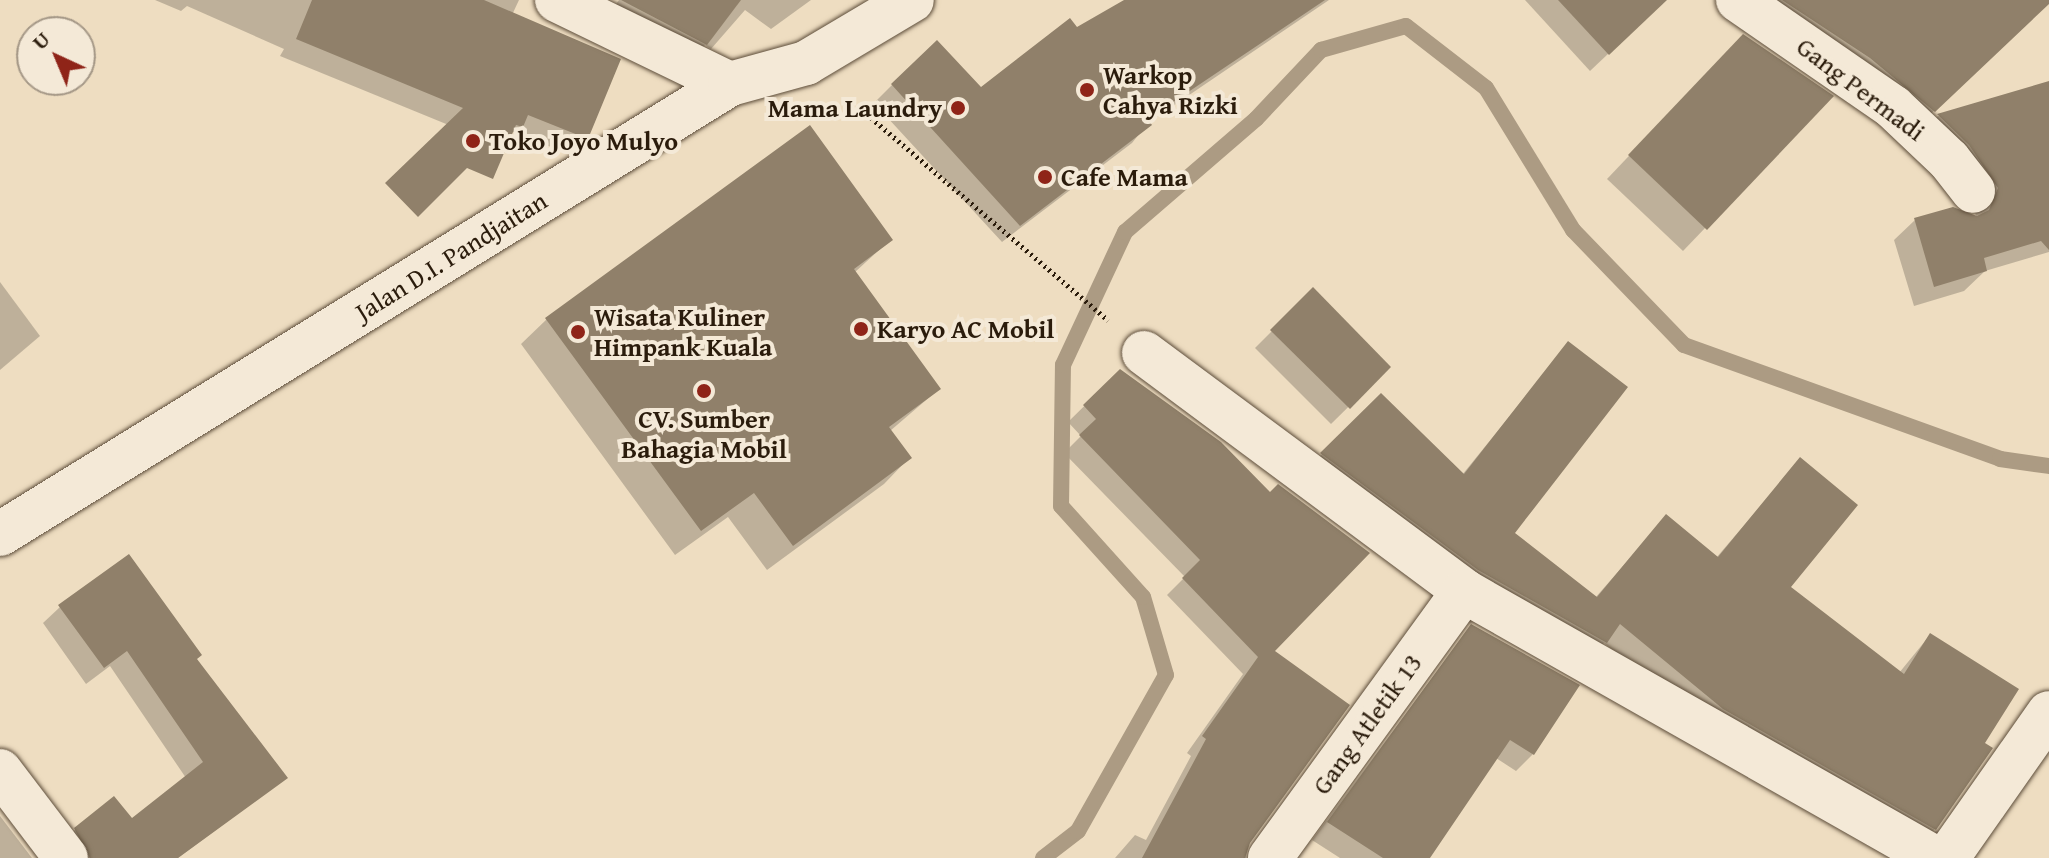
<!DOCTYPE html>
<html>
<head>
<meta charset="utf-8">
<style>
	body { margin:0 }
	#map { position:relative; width:2049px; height:858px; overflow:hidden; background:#eeddc1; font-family:"Gentium Book Plus",serif }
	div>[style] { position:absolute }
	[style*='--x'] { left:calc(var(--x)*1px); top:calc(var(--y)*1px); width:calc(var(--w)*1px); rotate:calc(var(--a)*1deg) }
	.shadow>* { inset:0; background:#0003 }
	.stream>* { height:16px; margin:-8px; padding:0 8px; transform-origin:8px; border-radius:8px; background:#ac9b83 }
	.building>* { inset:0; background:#90806a }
	.path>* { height:5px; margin-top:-2.5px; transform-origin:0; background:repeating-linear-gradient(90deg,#2b1c0c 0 2px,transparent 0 6px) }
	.roads { filter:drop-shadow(0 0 2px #5c4c39) drop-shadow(0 0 2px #5c4c39) }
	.minor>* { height:44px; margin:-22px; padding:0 22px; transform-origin:22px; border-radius:22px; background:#f4e9d7 }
	.secondary>* { height:44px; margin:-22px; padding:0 22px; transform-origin:22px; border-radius:22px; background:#f4e9d7 }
	.dots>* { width:22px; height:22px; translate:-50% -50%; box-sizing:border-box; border:4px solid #f4e9d7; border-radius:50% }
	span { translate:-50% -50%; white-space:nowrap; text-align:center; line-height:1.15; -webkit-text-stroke:8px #f4e9d7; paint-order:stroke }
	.poi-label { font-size:26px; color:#2b1c0c; font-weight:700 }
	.left { translate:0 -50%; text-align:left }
	.right { translate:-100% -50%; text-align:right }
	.street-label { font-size:26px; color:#2b1c0c }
	.north { position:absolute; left:16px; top:16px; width:80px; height:80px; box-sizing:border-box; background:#f4e9d7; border:2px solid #a49786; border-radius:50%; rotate:316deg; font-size:22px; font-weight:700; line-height:32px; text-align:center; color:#2b1c0c }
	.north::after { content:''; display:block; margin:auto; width:28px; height:36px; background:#8f2418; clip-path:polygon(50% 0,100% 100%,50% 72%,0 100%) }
</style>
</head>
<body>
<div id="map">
	<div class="shadow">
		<i style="clip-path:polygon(155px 0,519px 0,468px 109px,451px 126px,280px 56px,284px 49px,187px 6px,181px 11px)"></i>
		<i style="clip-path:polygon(619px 0,811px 0,771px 29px,745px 10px,711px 49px,705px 45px,686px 64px,604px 21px)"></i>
		<i style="clip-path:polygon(1128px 0,1329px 0,1148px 123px,1132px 143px,1002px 242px,874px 103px,892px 85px,981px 90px)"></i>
		<i style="clip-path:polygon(1525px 0,1665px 0,1590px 71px)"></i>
		<i style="clip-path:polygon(1777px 0,2049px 0,2049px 2px,1917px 127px,1763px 15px)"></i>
		<i style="clip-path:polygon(577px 42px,586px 138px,569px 154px,508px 130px)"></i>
		<i style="clip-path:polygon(1721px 59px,1831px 97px,1683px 251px,1607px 179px)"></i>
		<i style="clip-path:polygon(2049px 83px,2049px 252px,1985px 271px,1964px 291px,1914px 306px,1894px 240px,1915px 220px,1976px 217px,1973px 197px,1918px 136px,1938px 116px)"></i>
		<i style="clip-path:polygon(890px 240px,854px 273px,939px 389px,890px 431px,909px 458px,884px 484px,767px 570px,728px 517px,675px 555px,521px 344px,547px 319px)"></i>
		<i style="clip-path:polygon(0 282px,40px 336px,0 370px)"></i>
		<i style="clip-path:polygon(1313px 290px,1389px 367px,1331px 424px,1255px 348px)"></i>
		<i style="clip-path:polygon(1568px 344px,1513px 533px,1595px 598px,1666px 517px,1716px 558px,1800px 460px,1788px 587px,1899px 673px,1930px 635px,1982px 744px,1935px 829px,1917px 847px,1705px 726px,1604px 643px,1588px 660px,1304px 472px,1381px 395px,1462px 475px)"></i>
		<i style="clip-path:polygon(1120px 371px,1272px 651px,1246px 858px,1115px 858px,1135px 835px,1146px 840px,1191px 756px,1187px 753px,1243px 674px,1167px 595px,1185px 577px,1064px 453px,1081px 436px,1068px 422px)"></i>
		<i style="clip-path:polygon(60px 607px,195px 660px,286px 778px,178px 858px,66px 858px,59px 846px,76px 829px,131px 821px,186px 778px,110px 666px,86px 684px,43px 623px)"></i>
		<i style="clip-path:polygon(1471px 626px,1533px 754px,1516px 771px,1496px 758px,1428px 858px,1340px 858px,1312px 840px)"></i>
		<i style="clip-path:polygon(0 816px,32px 858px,0 858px)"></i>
	</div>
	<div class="stream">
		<i style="--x:1043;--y:858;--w:44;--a:-37.6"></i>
		<i style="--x:1078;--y:831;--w:179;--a:-60.6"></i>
		<i style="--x:1166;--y:675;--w:81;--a:-106.4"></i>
		<i style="--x:1143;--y:597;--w:122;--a:-132"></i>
		<i style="--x:1061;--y:506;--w:141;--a:-89.2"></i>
		<i style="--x:1063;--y:365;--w:147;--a:-65"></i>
		<i style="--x:1125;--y:232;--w:173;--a:-40.8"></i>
		<i style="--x:1256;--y:119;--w:95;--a:-46.7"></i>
		<i style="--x:1321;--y:50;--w:88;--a:-15.8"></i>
		<i style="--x:1406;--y:26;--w:101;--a:37.8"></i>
		<i style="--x:1486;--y:88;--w:167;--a:58.5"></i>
		<i style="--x:1573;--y:230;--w:160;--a:46"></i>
		<i style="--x:1684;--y:345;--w:336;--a:19.8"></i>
		<i style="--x:2000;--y:459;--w:49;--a:8.1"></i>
	</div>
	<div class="building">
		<i style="clip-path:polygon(312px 0,484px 0,621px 59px,588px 139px,528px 115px,523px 127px,516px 125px,493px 179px,467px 168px,418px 217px,385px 183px,463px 108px,296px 39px)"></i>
		<i style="clip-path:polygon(621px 0,741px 0,707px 45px)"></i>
		<i style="clip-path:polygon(1124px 0,1325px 0,1148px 119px,1152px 125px,1020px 226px,891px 84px,937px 40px,981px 87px,1070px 18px,1077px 27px)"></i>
		<i style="clip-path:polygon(1558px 0,1667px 0,1609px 55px)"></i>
		<i style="clip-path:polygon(1782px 0,2049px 0,2049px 4px,1935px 112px,1870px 58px)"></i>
		<i style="clip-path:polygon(1743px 34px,1834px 96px,1707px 230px,1628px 155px)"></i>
		<i style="clip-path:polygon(2049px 81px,2049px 250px,2041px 241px,1984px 258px,1987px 271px,1934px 287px,1914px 218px,1953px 207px,1977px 216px,1989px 210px,1998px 188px,1969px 145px,1937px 114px)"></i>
		<i style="clip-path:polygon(810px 125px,893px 240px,854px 269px,941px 389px,889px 427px,912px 458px,793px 546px,754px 493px,701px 531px,545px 318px)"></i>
		<i style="clip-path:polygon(1313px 287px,1391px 367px,1350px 409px,1270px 330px)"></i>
		<i style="clip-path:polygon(1568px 341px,1628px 387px,1515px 533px,1597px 597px,1666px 514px,1718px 557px,1800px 457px,1858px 505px,1791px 587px,1904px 674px,1930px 633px,2019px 689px,1985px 743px,1993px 748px,1936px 830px,1723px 709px,1620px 624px,1607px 643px,1478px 570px,1320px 453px,1381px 393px,1464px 474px)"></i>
		<i style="clip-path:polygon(1120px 369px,1221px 442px,1270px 492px,1278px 484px,1370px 553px,1275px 651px,1350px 705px,1250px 843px,1245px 858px,1142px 858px,1206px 739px,1202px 736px,1258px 657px,1182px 578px,1200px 560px,1079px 435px,1096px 419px,1083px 405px)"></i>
		<i style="clip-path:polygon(129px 554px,202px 655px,197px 659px,288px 778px,178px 858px,90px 858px,74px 828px,114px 796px,132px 818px,203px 762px,127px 651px,104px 668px,58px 605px)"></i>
		<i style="clip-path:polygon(1471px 624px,1580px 685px,1534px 755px,1510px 740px,1430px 858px,1383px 858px,1327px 822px)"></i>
	</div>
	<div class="path">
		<i style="--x:848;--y:98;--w:342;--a:40.5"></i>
	</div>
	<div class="roads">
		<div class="minor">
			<i style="--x:557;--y:0;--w:192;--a:25.9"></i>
			<i style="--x:1738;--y:0;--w:188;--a:34.6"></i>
			<i style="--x:1893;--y:107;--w:77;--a:43.4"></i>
			<i style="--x:1949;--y:160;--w:39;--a:52"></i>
			<i style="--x:1144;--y:353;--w:399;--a:36.6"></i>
			<i style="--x:1464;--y:591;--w:541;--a:29.55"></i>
			<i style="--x:0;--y:771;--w:109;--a:52.8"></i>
			<i style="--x:1270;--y:858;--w:330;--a:-54"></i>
			<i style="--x:1947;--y:858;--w:177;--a:-54.9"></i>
		</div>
		<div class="secondary">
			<i style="--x:0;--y:534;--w:858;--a:-31.65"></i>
			<i style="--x:730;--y:84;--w:79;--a:-15.4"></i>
			<i style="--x:806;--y:63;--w:123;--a:-30.7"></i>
		</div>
	</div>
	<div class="dots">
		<i style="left:1087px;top:90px;background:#8f2418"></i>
		<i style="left:958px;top:108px;background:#8f2418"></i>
		<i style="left:473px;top:141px;background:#8f2418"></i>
		<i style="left:1045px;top:177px;background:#8f2418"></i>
		<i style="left:861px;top:329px;background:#8f2418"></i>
		<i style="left:578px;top:332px;background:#8f2418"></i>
		<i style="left:704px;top:391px;background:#8f2418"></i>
	</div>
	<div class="poi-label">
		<span class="left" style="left:1103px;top:90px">Warkop<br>Cahya Rizki</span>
		<span class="right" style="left:942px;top:108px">Mama Laundry</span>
		<span class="left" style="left:489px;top:141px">Toko Joyo Mulyo</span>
		<span class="left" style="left:1061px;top:177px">Cafe Mama</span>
		<span class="left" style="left:594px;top:332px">Wisata Kuliner<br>Himpank Kuala</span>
		<span class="left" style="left:877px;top:329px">Karyo AC Mobil</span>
		<span style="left:704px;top:434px">CV. Sumber<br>Bahagia Mobil</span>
	</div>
	<div class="street-label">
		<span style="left:1861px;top:89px;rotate:37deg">Gang Permadi</span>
		<span style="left:451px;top:256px;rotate:-32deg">Jalan D.I. Pandjaitan</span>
		<span style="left:1367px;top:724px;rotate:-54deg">Gang Atletik 13</span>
	</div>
	<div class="north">U</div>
</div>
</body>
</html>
